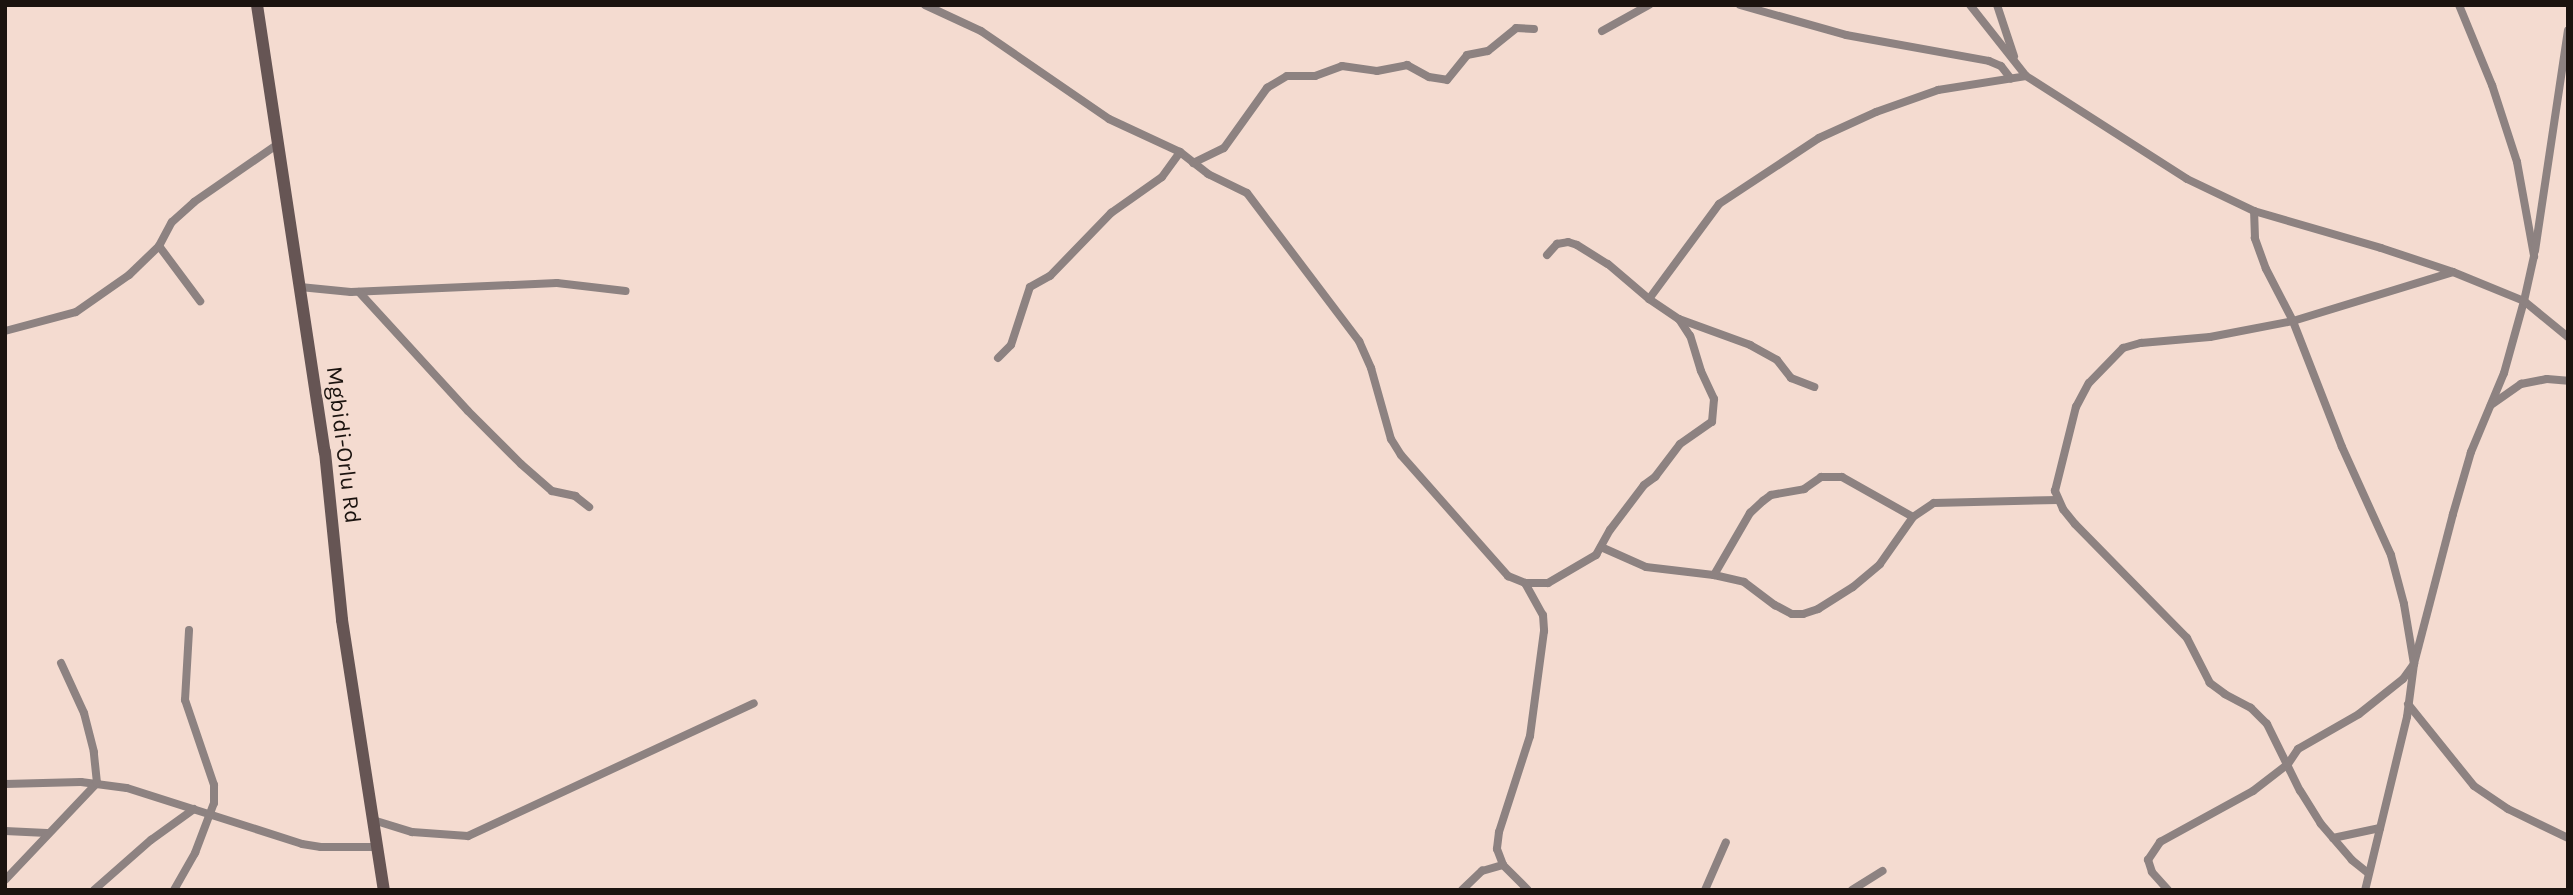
<!DOCTYPE html>
<html>
<head>
<meta charset="utf-8">
<style>
	body { margin:0 }
	#map { position:relative; width:2573px; height:895px; overflow:hidden; background:#f4dbd0; font-family:Karla,sans-serif }
	div>[style] { position:absolute }
	[style*='--x'] { left:calc(var(--x)*1px); top:calc(var(--y)*1px); width:calc(var(--w)*1px); rotate:calc(var(--a)*1deg) }
	.street>* { height:8px; margin:-4px; padding:0 4px; transform-origin:4px; border-radius:4px; background:#8d8281 }
	.secondary>* { height:12px; margin:-6px; padding:0 6px; transform-origin:6px; border-radius:6px; background:#665554 }
	span { translate:-50% -50%; white-space:nowrap; text-align:center; line-height:1.15; -webkit-text-stroke:5px #f4dbd0; paint-order:stroke }
	.street-label { font-size:23px; color:#1b130f }
	.frame { position:absolute; inset:0; border:7px solid #1b130f; pointer-events:none }
</style>
</head>
<body>
<div id="map">
	<div class="street">
		<i style="--x:925;--y:5;--w:62;--a:24.9"></i>
		<i style="--x:981;--y:31;--w:155;--a:34.5"></i>
		<i style="--x:1109;--y:119;--w:78;--a:24.9"></i>
		<i style="--x:1180;--y:152;--w:36;--a:38"></i>
		<i style="--x:1208;--y:174;--w:43;--a:26"></i>
		<i style="--x:1247;--y:193;--w:186;--a:52.9"></i>
		<i style="--x:1359;--y:341;--w:30;--a:66"></i>
		<i style="--x:1371;--y:368;--w:74;--a:74.3"></i>
		<i style="--x:1391;--y:439;--w:19;--a:58"></i>
		<i style="--x:1401;--y:455;--w:162;--a:48.5"></i>
		<i style="--x:1508;--y:576;--w:18;--a:22"></i>
		<i style="--x:1525;--y:583;--w:23;--a:0"></i>
		<i style="--x:1548;--y:583;--w:56;--a:-30.3"></i>
		<i style="--x:1596;--y:555;--w:29;--a:-61"></i>
		<i style="--x:1610;--y:530;--w:56;--a:-52.9"></i>
		<i style="--x:1644;--y:485;--w:14;--a:-36"></i>
		<i style="--x:1655;--y:477;--w:41;--a:-52.9"></i>
		<i style="--x:1680;--y:444;--w:39;--a:-35"></i>
		<i style="--x:1712;--y:422;--w:23;--a:-85"></i>
		<i style="--x:1714;--y:399;--w:31;--a:-115"></i>
		<i style="--x:1701;--y:371;--w:37;--a:-107"></i>
		<i style="--x:1690;--y:336;--w:20;--a:-123"></i>
		<i style="--x:1740;--y:5;--w:110;--a:15.8"></i>
		<i style="--x:1846;--y:35;--w:145;--a:10.3"></i>
		<i style="--x:1989;--y:61;--w:13;--a:23"></i>
		<i style="--x:2001;--y:66;--w:16;--a:52"></i>
		<i style="--x:1970;--y:5;--w:90;--a:51.7"></i>
		<i style="--x:2026;--y:76;--w:191;--a:32.6"></i>
		<i style="--x:2187;--y:179;--w:74;--a:25.5"></i>
		<i style="--x:2254;--y:211;--w:132;--a:16.2"></i>
		<i style="--x:2381;--y:248;--w:76;--a:18.4"></i>
		<i style="--x:2453;--y:272;--w:77;--a:22.2"></i>
		<i style="--x:2524;--y:301;--w:75;--a:105.5"></i>
		<i style="--x:2504;--y:373;--w:86;--a:112.7"></i>
		<i style="--x:2471;--y:452;--w:65;--a:106.2"></i>
		<i style="--x:2453;--y:514;--w:155;--a:104.6"></i>
		<i style="--x:2414;--y:664;--w:53;--a:97.5"></i>
		<i style="--x:2407;--y:717;--w:178;--a:103.6"></i>
		<i style="--x:1997;--y:5;--w:54;--a:71.6"></i>
		<i style="--x:2459;--y:5;--w:87;--a:67.6"></i>
		<i style="--x:2492;--y:85;--w:81;--a:72"></i>
		<i style="--x:2517;--y:162;--w:96;--a:79.7"></i>
		<i style="--x:2534;--y:256;--w:46;--a:102.5"></i>
		<i style="--x:2524;--y:301;--w:57;--a:39.3"></i>
		<i style="--x:1602;--y:31;--w:54;--a:-29"></i>
		<i style="--x:1193;--y:163;--w:34;--a:-26"></i>
		<i style="--x:1224;--y:148;--w:74;--a:-54.4"></i>
		<i style="--x:1267;--y:88;--w:23;--a:-31"></i>
		<i style="--x:1287;--y:76;--w:28;--a:0"></i>
		<i style="--x:1315;--y:76;--w:29;--a:-20"></i>
		<i style="--x:1342;--y:66;--w:35;--a:8"></i>
		<i style="--x:1377;--y:71;--w:31;--a:-11"></i>
		<i style="--x:1407;--y:65;--w:25;--a:29"></i>
		<i style="--x:1429;--y:77;--w:18;--a:9"></i>
		<i style="--x:1447;--y:80;--w:32;--a:-51"></i>
		<i style="--x:1467;--y:55;--w:21;--a:-11"></i>
		<i style="--x:1488;--y:51;--w:36;--a:-39"></i>
		<i style="--x:1516;--y:28;--w:18;--a:3"></i>
		<i style="--x:159;--y:246;--w:69;--a:53.3"></i>
		<i style="--x:2535;--y:251;--w:223;--a:-81.5"></i>
		<i style="--x:1547;--y:255;--w:15;--a:-48"></i>
		<i style="--x:1557;--y:244;--w:11;--a:-10"></i>
		<i style="--x:1568;--y:242;--w:9;--a:18"></i>
		<i style="--x:1577;--y:245;--w:36;--a:32"></i>
		<i style="--x:1608;--y:264;--w:54;--a:40.5"></i>
		<i style="--x:1649;--y:299;--w:36;--a:34"></i>
		<i style="--x:1679;--y:319;--w:76;--a:20.1"></i>
		<i style="--x:1750;--y:345;--w:31;--a:29"></i>
		<i style="--x:1777;--y:360;--w:23;--a:52"></i>
		<i style="--x:1791;--y:378;--w:25;--a:21"></i>
		<i style="--x:300;--y:287;--w:51;--a:5.6"></i>
		<i style="--x:351;--y:292;--w:206;--a:-2.5"></i>
		<i style="--x:557;--y:283;--w:69;--a:6.6"></i>
		<i style="--x:359;--y:292;--w:161;--a:47.5"></i>
		<i style="--x:468;--y:411;--w:75;--a:45"></i>
		<i style="--x:521;--y:464;--w:41;--a:41.1"></i>
		<i style="--x:552;--y:491;--w:24;--a:12"></i>
		<i style="--x:575;--y:496;--w:18;--a:38"></i>
		<i style="--x:1649;--y:299;--w:118;--a:-53.6"></i>
		<i style="--x:1719;--y:204;--w:120;--a:-33.4"></i>
		<i style="--x:1819;--y:138;--w:63;--a:-24.5"></i>
		<i style="--x:1876;--y:112;--w:66;--a:-19.5"></i>
		<i style="--x:1938;--y:90;--w:89;--a:-9"></i>
		<i style="--x:5;--y:331;--w:73;--a:-15"></i>
		<i style="--x:76;--y:312;--w:65;--a:-34.9"></i>
		<i style="--x:129;--y:275;--w:42;--a:-44"></i>
		<i style="--x:159;--y:246;--w:27;--a:-62"></i>
		<i style="--x:172;--y:222;--w:30;--a:-42"></i>
		<i style="--x:194;--y:202;--w:102;--a:-34.6"></i>
		<i style="--x:998;--y:358;--w:18;--a:-45"></i>
		<i style="--x:1011;--y:345;--w:61;--a:-71.9"></i>
		<i style="--x:1030;--y:287;--w:23;--a:-29"></i>
		<i style="--x:1050;--y:276;--w:88;--a:-45.9"></i>
		<i style="--x:1111;--y:213;--w:62;--a:-35.2"></i>
		<i style="--x:1162;--y:177;--w:31;--a:-54"></i>
		<i style="--x:2491;--y:405;--w:37;--a:-35"></i>
		<i style="--x:2521;--y:384;--w:26;--a:-11"></i>
		<i style="--x:2547;--y:379;--w:21;--a:5"></i>
		<i style="--x:1601;--y:547;--w:49;--a:24"></i>
		<i style="--x:1646;--y:567;--w:68;--a:6.7"></i>
		<i style="--x:1714;--y:575;--w:31;--a:13"></i>
		<i style="--x:1744;--y:582;--w:39;--a:37"></i>
		<i style="--x:1775;--y:605;--w:19;--a:28"></i>
		<i style="--x:1792;--y:614;--w:11;--a:0"></i>
		<i style="--x:1803;--y:614;--w:16;--a:-18"></i>
		<i style="--x:1818;--y:609;--w:41;--a:-32.2"></i>
		<i style="--x:1853;--y:587;--w:35;--a:-40"></i>
		<i style="--x:1880;--y:564;--w:57;--a:-54.9"></i>
		<i style="--x:1913;--y:517;--w:25;--a:-34"></i>
		<i style="--x:1934;--y:503;--w:124;--a:-1.4"></i>
		<i style="--x:1714;--y:575;--w:72;--a:-59.9"></i>
		<i style="--x:1750;--y:513;--w:18;--a:-43"></i>
		<i style="--x:1763;--y:501;--w:10;--a:-37"></i>
		<i style="--x:1771;--y:495;--w:34;--a:-10"></i>
		<i style="--x:1804;--y:489;--w:21;--a:-35"></i>
		<i style="--x:1821;--y:477;--w:21;--a:0"></i>
		<i style="--x:1842;--y:477;--w:81;--a:29.4"></i>
		<i style="--x:1525;--y:583;--w:37;--a:61"></i>
		<i style="--x:1543;--y:615;--w:16;--a:86"></i>
		<i style="--x:1544;--y:631;--w:106;--a:97.6"></i>
		<i style="--x:1530;--y:736;--w:101;--a:107.9"></i>
		<i style="--x:1499;--y:832;--w:17;--a:97"></i>
		<i style="--x:1497;--y:849;--w:17;--a:69"></i>
		<i style="--x:1503;--y:865;--w:35;--a:45"></i>
		<i style="--x:2408;--y:704;--w:105;--a:51.2"></i>
		<i style="--x:2474;--y:786;--w:41;--a:34.1"></i>
		<i style="--x:2508;--y:809;--w:67;--a:25.8"></i>
		<i style="--x:5;--y:784;--w:76;--a:-1.5"></i>
		<i style="--x:81;--y:782;--w:46;--a:7.4"></i>
		<i style="--x:127;--y:788;--w:184;--a:17.7"></i>
		<i style="--x:302;--y:844;--w:19;--a:9"></i>
		<i style="--x:321;--y:847;--w:56;--a:0"></i>
		<i style="--x:373;--y:820;--w:41;--a:17.1"></i>
		<i style="--x:412;--y:832;--w:56;--a:4.1"></i>
		<i style="--x:468;--y:836;--w:315;--a:-24.9"></i>
		<i style="--x:5;--y:831;--w:42;--a:2.7"></i>
		<i style="--x:2333;--y:838;--w:48;--a:-12"></i>
		<i style="--x:2368;--y:873;--w:21;--a:-141"></i>
		<i style="--x:2352;--y:860;--w:48;--a:-130.7"></i>
		<i style="--x:2321;--y:824;--w:39;--a:-122"></i>
		<i style="--x:2300;--y:791;--w:75;--a:-116.2"></i>
		<i style="--x:2267;--y:724;--w:23;--a:-135"></i>
		<i style="--x:2251;--y:708;--w:30;--a:-152"></i>
		<i style="--x:2225;--y:694;--w:19;--a:-144"></i>
		<i style="--x:2210;--y:683;--w:51;--a:-117.1"></i>
		<i style="--x:2187;--y:638;--w:160;--a:-134.5"></i>
		<i style="--x:2075;--y:524;--w:19;--a:-129"></i>
		<i style="--x:2063;--y:509;--w:20;--a:-114"></i>
		<i style="--x:2055;--y:491;--w:87;--a:-76"></i>
		<i style="--x:2076;--y:407;--w:27;--a:-62"></i>
		<i style="--x:2089;--y:383;--w:49;--a:-45.8"></i>
		<i style="--x:2123;--y:348;--w:19;--a:-16"></i>
		<i style="--x:2141;--y:343;--w:69;--a:-5"></i>
		<i style="--x:2210;--y:337;--w:85;--a:-10.9"></i>
		<i style="--x:2293;--y:321;--w:167;--a:-17"></i>
		<i style="--x:5;--y:880;--w:134;--a:-46.5"></i>
		<i style="--x:97;--y:783;--w:31;--a:-96"></i>
		<i style="--x:94;--y:752;--w:40;--a:-104.4"></i>
		<i style="--x:84;--y:713;--w:55;--a:-114.7"></i>
		<i style="--x:94;--y:890;--w:76;--a:-41.3"></i>
		<i style="--x:151;--y:840;--w:53;--a:-35.8"></i>
		<i style="--x:174;--y:890;--w:43;--a:-60.4"></i>
		<i style="--x:195;--y:853;--w:53;--a:-69.2"></i>
		<i style="--x:214;--y:803;--w:18;--a:-90"></i>
		<i style="--x:214;--y:785;--w:90;--a:-108.8"></i>
		<i style="--x:185;--y:700;--w:70;--a:-86.7"></i>
		<i style="--x:1462;--y:890;--w:28;--a:-44"></i>
		<i style="--x:1482;--y:871;--w:22;--a:-16"></i>
		<i style="--x:1705;--y:890;--w:52;--a:-66.4"></i>
		<i style="--x:1852;--y:890;--w:36;--a:-32"></i>
		<i style="--x:2168;--y:890;--w:24;--a:-132"></i>
		<i style="--x:2152;--y:872;--w:13;--a:-108"></i>
		<i style="--x:2148;--y:860;--w:22;--a:-56"></i>
		<i style="--x:2160;--y:842;--w:106;--a:-28.7"></i>
		<i style="--x:2253;--y:791;--w:44;--a:-37.6"></i>
		<i style="--x:2288;--y:764;--w:18;--a:-56"></i>
		<i style="--x:2298;--y:749;--w:70;--a:-29.8"></i>
		<i style="--x:2359;--y:714;--w:56;--a:-38.5"></i>
		<i style="--x:2403;--y:679;--w:19;--a:-54"></i>
		<i style="--x:2414;--y:664;--w:61;--a:-99.5"></i>
		<i style="--x:2404;--y:604;--w:51;--a:-104.9"></i>
		<i style="--x:2391;--y:555;--w:119;--a:-114.4"></i>
		<i style="--x:2342;--y:447;--w:135;--a:-111.3"></i>
		<i style="--x:2293;--y:321;--w:59;--a:-117.4"></i>
		<i style="--x:2266;--y:269;--w:33;--a:-110"></i>
		<i style="--x:2255;--y:238;--w:27;--a:-92"></i>
	</div>
	<div class="secondary">
		<i style="--x:257;--y:5;--w:452;--a:81.4"></i>
		<i style="--x:325;--y:452;--w:169;--a:84.2"></i>
		<i style="--x:342;--y:620;--w:273;--a:81.2"></i>
	</div>
	<div class="street-label">
		<span style="left:343px;top:445px;rotate:83deg">Mgbidi-Orlu Rd</span>
	</div>
	<div class="frame"></div>
</div>
</body>
</html>
